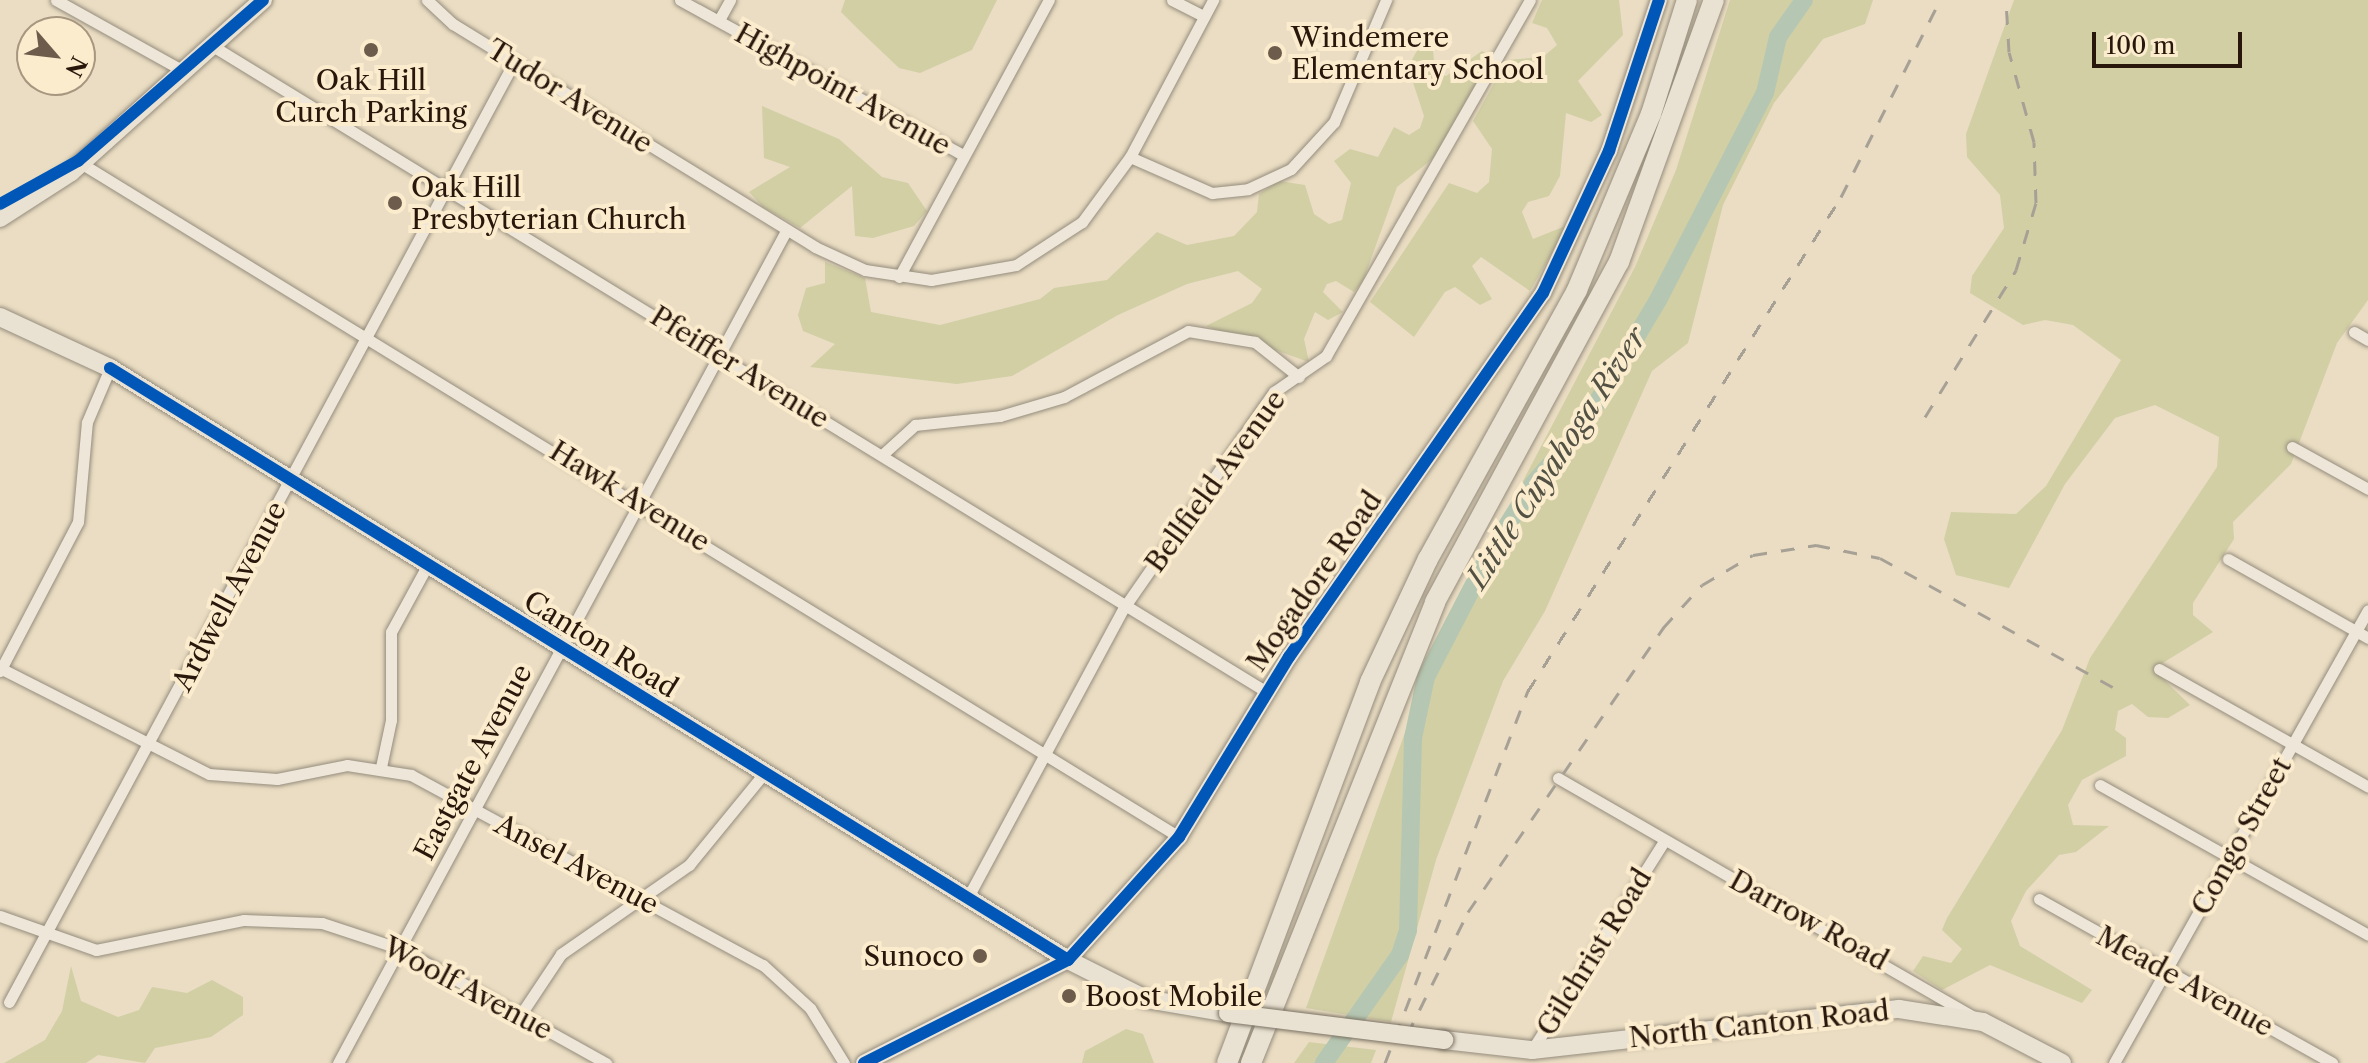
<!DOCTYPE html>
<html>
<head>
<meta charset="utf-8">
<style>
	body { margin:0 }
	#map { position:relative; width:2368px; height:1063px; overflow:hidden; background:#eaddc3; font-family:"Libre Caslon Text",serif }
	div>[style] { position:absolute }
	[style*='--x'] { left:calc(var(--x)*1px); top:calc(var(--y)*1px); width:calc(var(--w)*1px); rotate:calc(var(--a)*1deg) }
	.green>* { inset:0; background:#d2cfa5 }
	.river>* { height:18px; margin:-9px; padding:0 9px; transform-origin:9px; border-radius:9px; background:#b5c7b2 }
	.roads { filter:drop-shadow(0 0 2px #958c7c) drop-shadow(0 0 2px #958c7c) }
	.street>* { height:11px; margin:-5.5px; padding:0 5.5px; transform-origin:5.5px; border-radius:5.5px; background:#ede6d9 }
	.secondary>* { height:16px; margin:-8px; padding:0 8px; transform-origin:8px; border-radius:8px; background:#ede6d9 }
	.primary>* { height:18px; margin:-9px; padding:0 9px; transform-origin:9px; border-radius:9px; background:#e9e1d2 }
	.highway>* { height:20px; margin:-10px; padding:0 10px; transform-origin:10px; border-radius:10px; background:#e9e1d2 }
	.rail>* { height:3px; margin-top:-1.5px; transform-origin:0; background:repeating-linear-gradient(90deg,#a7a095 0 14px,transparent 0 28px) }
	.bridges { filter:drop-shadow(0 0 2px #7a7163) drop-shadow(0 0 2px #7a7163) }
	.primary-bridge>* { height:18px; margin:-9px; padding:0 9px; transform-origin:9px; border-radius:9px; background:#e9e1d2 }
	.cycleway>* { height:12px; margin:-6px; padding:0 6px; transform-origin:6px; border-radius:6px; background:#0057b8 }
	.dots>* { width:22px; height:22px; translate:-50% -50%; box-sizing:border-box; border:4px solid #fcecce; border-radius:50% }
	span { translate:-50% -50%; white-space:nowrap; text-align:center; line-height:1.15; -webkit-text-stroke:8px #fcecce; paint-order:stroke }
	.poi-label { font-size:28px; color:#29170b }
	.left { translate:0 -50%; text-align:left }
	.right { translate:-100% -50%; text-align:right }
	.street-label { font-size:28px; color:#29170b }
	.water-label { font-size:30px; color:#525143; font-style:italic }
	.north { position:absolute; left:16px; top:16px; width:80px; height:80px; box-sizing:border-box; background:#fcecce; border:2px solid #a89780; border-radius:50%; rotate:118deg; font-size:22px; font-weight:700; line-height:32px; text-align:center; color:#29170b }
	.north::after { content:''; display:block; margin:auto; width:28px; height:36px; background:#6d5c4b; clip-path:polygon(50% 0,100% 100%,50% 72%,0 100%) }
	.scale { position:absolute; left:2092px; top:32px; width:150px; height:36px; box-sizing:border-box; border:4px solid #29170b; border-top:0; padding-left:10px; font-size:24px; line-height:28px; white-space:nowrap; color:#29170b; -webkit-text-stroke:6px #fcecce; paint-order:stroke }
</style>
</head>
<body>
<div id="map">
	<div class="green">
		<i style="clip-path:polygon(845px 0,997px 0,972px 50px,920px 73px,899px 68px,859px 30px,841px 12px)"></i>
		<i style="clip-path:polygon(1542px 0,1619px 0,1623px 35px,1578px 81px,1602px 115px,1591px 122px,1566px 113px,1560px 176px,1549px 196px,1528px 202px,1522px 212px,1533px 239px,1568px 225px,1530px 291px,1481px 257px,1472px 266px,1492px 299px,1480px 305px,1455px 287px,1445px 292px,1414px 337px,1370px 302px,1449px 183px,1477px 193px,1489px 182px,1492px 149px,1473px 121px,1507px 60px,1543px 57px,1557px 45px,1547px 28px,1532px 23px)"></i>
		<i style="clip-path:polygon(1730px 0,1873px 0,1865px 24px,1823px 39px,1774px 103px,1723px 205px,1688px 343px,1652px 371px,1545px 611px,1503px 681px,1436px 860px,1391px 1022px,1306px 1008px,1435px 649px,1635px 267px,1676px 170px)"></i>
		<i style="clip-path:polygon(2014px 0,2368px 0,2368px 300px,2337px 343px,2291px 464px,2233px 522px,2234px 539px,2193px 603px,2193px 615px,2213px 632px,2153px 669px,2190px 705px,2168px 718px,2148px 717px,2132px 704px,2118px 711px,2115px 730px,2126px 738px,2126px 756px,2082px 780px,2068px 805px,2073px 825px,2109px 826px,2076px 852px,2059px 855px,2026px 891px,2011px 921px,2020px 946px,2092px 990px,2082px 1003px,1990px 965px,1942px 990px,1913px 971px,1923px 956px,1951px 963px,1962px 949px,1942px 930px,1947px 918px,2062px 730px,2090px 658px,2217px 467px,2219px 437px,2155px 405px,2115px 418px,2065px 484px,2009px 588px,1956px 575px,1944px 539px,1951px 512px,2016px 514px,2046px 486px,2121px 360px,2073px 325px,2045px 320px,2023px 325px,1970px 293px,1972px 276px,2004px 228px,2000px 195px,1967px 157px,1966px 134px)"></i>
		<i style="clip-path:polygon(1419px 47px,1433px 50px,1435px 71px,1446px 76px,1482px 51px,1491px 56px,1440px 153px,1397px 187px,1363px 281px,1354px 292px,1336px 281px,1327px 284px,1323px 292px,1343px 312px,1328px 320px,1315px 312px,1304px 339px,1309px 362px,1206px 326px,1252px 303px,1262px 289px,1238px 271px,1187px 284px,1118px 315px,1012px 376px,957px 384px,810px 367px,835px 344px,803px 331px,798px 315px,806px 288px,825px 283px,825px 262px,865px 278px,871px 312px,940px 325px,1040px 299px,1054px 288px,1107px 280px,1157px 232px,1187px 245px,1234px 236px,1257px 212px,1259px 194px,1279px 181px,1305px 185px,1314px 214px,1329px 224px,1342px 220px,1351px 183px,1334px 161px,1350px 149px,1378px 157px,1394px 127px,1409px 135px,1420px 128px,1424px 116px,1408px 67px)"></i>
		<i style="clip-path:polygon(762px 106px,839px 139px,882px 177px,908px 183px,927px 211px,914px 226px,873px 238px,855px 236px,852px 186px,800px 228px,763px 207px,749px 192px,790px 167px,764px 158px)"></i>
		<i style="clip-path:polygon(71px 966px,81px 1001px,118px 1017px,139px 1010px,152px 987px,187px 993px,212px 980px,243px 997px,243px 1015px,211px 1037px,155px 1048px,145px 1063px,98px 1055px,86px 1063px,4px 1063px,45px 1040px,62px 1011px)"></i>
		<i style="clip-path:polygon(1126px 1029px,1143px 1034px,1154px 1063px,1082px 1063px,1085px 1051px)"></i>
		<i style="clip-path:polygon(1309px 1042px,1376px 1050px,1371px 1063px,1294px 1063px)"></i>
	</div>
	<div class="river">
		<i style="--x:1324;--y:1063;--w:132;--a:-54.9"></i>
		<i style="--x:1400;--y:955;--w:26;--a:-72"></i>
		<i style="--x:1408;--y:930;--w:192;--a:-88.5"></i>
		<i style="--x:1413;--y:738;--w:62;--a:-78"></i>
		<i style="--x:1426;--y:677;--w:145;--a:-62.6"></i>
		<i style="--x:1493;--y:548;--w:75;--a:-58"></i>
		<i style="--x:1533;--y:484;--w:71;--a:-48.4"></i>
		<i style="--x:1580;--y:431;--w:152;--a:-59.2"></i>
		<i style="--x:1658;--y:300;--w:233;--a:-62.7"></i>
		<i style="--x:1765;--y:93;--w:57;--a:-76.9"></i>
		<i style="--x:1778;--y:37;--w:45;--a:-54.9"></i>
	</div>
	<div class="roads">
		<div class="street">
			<i style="--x:56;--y:0;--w:144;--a:29.1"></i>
			<i style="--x:427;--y:0;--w:35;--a:43"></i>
			<i style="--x:453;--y:24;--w:425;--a:31.6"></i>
			<i style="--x:815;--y:247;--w:55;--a:24.7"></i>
			<i style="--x:865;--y:270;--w:67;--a:8.6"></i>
			<i style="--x:931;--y:280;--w:86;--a:-10"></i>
			<i style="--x:1016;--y:265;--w:79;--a:-33.1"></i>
			<i style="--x:1082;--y:222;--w:81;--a:-53.6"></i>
			<i style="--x:1130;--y:157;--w:178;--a:-62.1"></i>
			<i style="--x:680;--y:0;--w:323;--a:28.7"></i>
			<i style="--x:1172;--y:0;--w:36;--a:27"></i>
			<i style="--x:719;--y:20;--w:23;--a:-61"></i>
			<i style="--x:211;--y:45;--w:1238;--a:31.5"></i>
			<i style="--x:1130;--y:157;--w:90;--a:23.7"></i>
			<i style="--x:1212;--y:193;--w:36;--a:-6"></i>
			<i style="--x:1248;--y:189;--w:47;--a:-24.9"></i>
			<i style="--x:1291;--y:169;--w:64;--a:-47.5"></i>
			<i style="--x:1334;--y:122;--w:133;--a:-66.9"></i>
			<i style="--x:79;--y:162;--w:1291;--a:31.53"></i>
			<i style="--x:899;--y:277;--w:315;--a:-61.6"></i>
			<i style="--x:2354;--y:332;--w:16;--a:30"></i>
			<i style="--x:2292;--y:447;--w:87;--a:28.9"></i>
			<i style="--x:882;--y:455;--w:45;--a:-42.3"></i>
			<i style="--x:915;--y:425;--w:85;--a:-6"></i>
			<i style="--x:1000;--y:416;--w:67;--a:-16.5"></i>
			<i style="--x:1064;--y:397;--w:140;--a:-28"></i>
			<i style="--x:1188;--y:331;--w:68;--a:9.3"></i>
			<i style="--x:1255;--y:342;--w:56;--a:38.5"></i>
			<i style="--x:2228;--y:559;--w:161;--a:29.4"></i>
			<i style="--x:0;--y:668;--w:234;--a:26.9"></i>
			<i style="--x:209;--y:774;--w:68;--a:4.2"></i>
			<i style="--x:277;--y:779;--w:71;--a:-11.3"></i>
			<i style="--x:347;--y:765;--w:65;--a:8.9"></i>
			<i style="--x:411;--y:775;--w:400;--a:28.4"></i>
			<i style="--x:763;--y:965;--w:64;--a:42.5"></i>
			<i style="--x:810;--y:1008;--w:65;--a:58.3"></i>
			<i style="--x:2159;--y:669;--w:240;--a:29.4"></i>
			<i style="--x:0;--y:671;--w:168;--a:-62.4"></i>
			<i style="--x:78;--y:522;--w:100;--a:-84.9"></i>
			<i style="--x:87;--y:422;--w:59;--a:-66.9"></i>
			<i style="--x:381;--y:767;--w:48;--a:-78"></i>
			<i style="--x:391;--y:720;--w:88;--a:-90"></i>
			<i style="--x:391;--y:632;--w:77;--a:-61.4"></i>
			<i style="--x:1558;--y:778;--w:482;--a:29.9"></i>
			<i style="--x:2100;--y:785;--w:307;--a:29.2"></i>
			<i style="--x:968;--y:897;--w:331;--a:-61.7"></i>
			<i style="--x:1125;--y:606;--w:261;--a:-55.2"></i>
			<i style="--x:1274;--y:392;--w:63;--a:-34.7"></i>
			<i style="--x:1326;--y:356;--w:410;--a:-60.2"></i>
			<i style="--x:2039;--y:899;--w:336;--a:29.2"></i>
			<i style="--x:0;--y:916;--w:102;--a:19.5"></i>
			<i style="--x:96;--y:950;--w:151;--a:-11.5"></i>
			<i style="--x:244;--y:920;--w:78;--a:2.2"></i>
			<i style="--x:322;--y:923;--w:83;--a:18.2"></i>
			<i style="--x:401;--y:949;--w:235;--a:29.1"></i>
			<i style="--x:9;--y:1002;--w:1067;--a:-61.75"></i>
			<i style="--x:521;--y:1014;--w:72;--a:-56.3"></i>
			<i style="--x:561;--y:954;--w:156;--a:-34.8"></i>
			<i style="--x:689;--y:865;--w:120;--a:-50.7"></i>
			<i style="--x:1532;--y:1050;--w:247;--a:-57.7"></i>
			<i style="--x:338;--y:1063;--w:945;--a:-61.7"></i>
			<i style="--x:2114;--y:1063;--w:519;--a:-60.72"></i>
		</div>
		<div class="secondary">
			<i style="--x:864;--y:1063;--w:229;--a:-26.8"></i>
			<i style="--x:1068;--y:960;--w:166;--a:-47.9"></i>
			<i style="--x:1179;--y:837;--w:211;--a:-58.6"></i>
			<i style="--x:1289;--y:657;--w:444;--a:-55.1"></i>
			<i style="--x:1543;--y:293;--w:157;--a:-65.1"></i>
			<i style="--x:1609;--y:151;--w:159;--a:-71.7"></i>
		</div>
		<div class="primary">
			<i style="--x:0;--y:218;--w:85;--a:-32.9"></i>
			<i style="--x:71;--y:172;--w:258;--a:-41.9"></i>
			<i style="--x:0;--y:317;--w:121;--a:24.9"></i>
			<i style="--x:110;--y:368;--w:1126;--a:31.71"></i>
			<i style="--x:1068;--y:960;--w:87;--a:26.6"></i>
			<i style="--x:1146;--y:999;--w:83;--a:9.7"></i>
			<i style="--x:1444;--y:1040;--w:89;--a:6.5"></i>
			<i style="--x:1532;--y:1050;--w:369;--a:-6.4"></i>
			<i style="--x:1899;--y:1009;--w:85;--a:8.8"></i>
			<i style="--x:1983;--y:1022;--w:89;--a:27.4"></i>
		</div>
		<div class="highway">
			<i style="--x:1227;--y:1063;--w:407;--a:-69.4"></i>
			<i style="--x:1370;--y:682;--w:136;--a:-64.8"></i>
			<i style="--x:1428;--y:559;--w:308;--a:-61"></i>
			<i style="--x:1577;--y:290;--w:191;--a:-67.2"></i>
			<i style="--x:1651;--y:114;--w:120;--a:-72.5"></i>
			<i style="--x:1251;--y:1063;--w:496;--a:-68.2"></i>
			<i style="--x:1435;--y:602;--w:387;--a:-61.6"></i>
			<i style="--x:1619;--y:262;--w:279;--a:-70.1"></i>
		</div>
	</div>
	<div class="rail">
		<i style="--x:1925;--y:417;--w:173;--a:-58.2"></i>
		<i style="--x:2016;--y:270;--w:70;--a:-73.4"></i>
		<i style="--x:2036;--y:203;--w:61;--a:-91.9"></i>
		<i style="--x:2034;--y:142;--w:93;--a:-105.5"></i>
		<i style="--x:2009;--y:52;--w:52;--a:-93.3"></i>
		<i style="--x:1407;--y:1035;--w:137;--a:-63.6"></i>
		<i style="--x:1468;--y:912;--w:345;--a:-55.5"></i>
		<i style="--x:1663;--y:628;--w:58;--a:-47.8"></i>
		<i style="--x:1702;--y:585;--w:59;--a:-30.5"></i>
		<i style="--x:1753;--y:555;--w:64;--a:-9"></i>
		<i style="--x:1816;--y:545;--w:65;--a:11.5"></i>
		<i style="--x:1880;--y:558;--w:266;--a:29"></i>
		<i style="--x:1385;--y:1063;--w:399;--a:-69"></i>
		<i style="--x:1528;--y:691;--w:585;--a:-57.64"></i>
		<i style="--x:1841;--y:197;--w:220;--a:-63.3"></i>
	</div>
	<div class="bridges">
		<div class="primary-bridge">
			<i style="--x:1228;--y:1013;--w:218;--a:7.1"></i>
		</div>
	</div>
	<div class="cycleway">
		<i style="--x:0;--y:204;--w:89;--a:-28.9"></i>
		<i style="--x:78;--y:161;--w:245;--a:-41"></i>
		<i style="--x:110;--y:368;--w:1126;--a:31.71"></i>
		<i style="--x:864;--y:1063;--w:229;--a:-26.8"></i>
		<i style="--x:1068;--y:960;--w:166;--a:-47.9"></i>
		<i style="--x:1179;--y:837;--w:211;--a:-58.6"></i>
		<i style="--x:1289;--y:657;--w:444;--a:-55.1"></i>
		<i style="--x:1543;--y:293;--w:157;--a:-65.1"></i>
		<i style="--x:1609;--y:151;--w:159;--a:-71.7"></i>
	</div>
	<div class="dots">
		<i style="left:371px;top:50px;background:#6d5c4b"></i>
		<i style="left:1275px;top:53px;background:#6d5c4b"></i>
		<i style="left:395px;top:203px;background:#6d5c4b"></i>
		<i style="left:980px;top:956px;background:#6d5c4b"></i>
		<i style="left:1069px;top:996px;background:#6d5c4b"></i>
	</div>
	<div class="poi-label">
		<span class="left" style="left:1291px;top:53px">Windemere<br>Elementary School</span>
		<span style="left:371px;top:96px">Oak Hill<br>Curch Parking</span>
		<span class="left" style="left:411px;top:203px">Oak Hill<br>Presbyterian Church</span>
		<span class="right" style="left:964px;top:956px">Sunoco</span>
		<span class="left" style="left:1085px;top:996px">Boost Mobile</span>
	</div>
	<div class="street-label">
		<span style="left:843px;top:89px;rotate:29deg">Highpoint Avenue</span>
		<span style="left:570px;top:96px;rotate:32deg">Tudor Avenue</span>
		<span style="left:740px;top:367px;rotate:32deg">Pfeiffer Avenue</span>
		<span style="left:1215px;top:481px;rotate:-54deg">Bellfield Avenue</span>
		<span style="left:630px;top:496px;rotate:32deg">Hawk Avenue</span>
		<span style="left:1314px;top:581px;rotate:-55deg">Mogadore Road</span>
		<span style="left:229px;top:596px;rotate:-62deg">Ardwell Avenue</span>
		<span style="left:601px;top:644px;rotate:32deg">Canton Road</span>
		<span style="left:473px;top:762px;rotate:-62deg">Eastgate Avenue</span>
		<span style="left:2241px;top:836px;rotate:-61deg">Congo Street</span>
		<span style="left:577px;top:864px;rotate:28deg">Ansel Avenue</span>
		<span style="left:1809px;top:920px;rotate:29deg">Darrow Road</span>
		<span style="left:1594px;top:952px;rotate:-58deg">Gilchrist Road</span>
		<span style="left:2185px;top:981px;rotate:29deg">Meade Avenue</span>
		<span style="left:468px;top:988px;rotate:28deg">Woolf Avenue</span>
		<span style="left:1759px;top:1024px;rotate:-6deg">North Canton Road</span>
	</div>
	<div class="water-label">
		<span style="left:1557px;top:458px;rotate:-57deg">Little Cuyahoga River</span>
	</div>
	<div class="north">N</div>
	<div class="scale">100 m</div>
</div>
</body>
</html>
